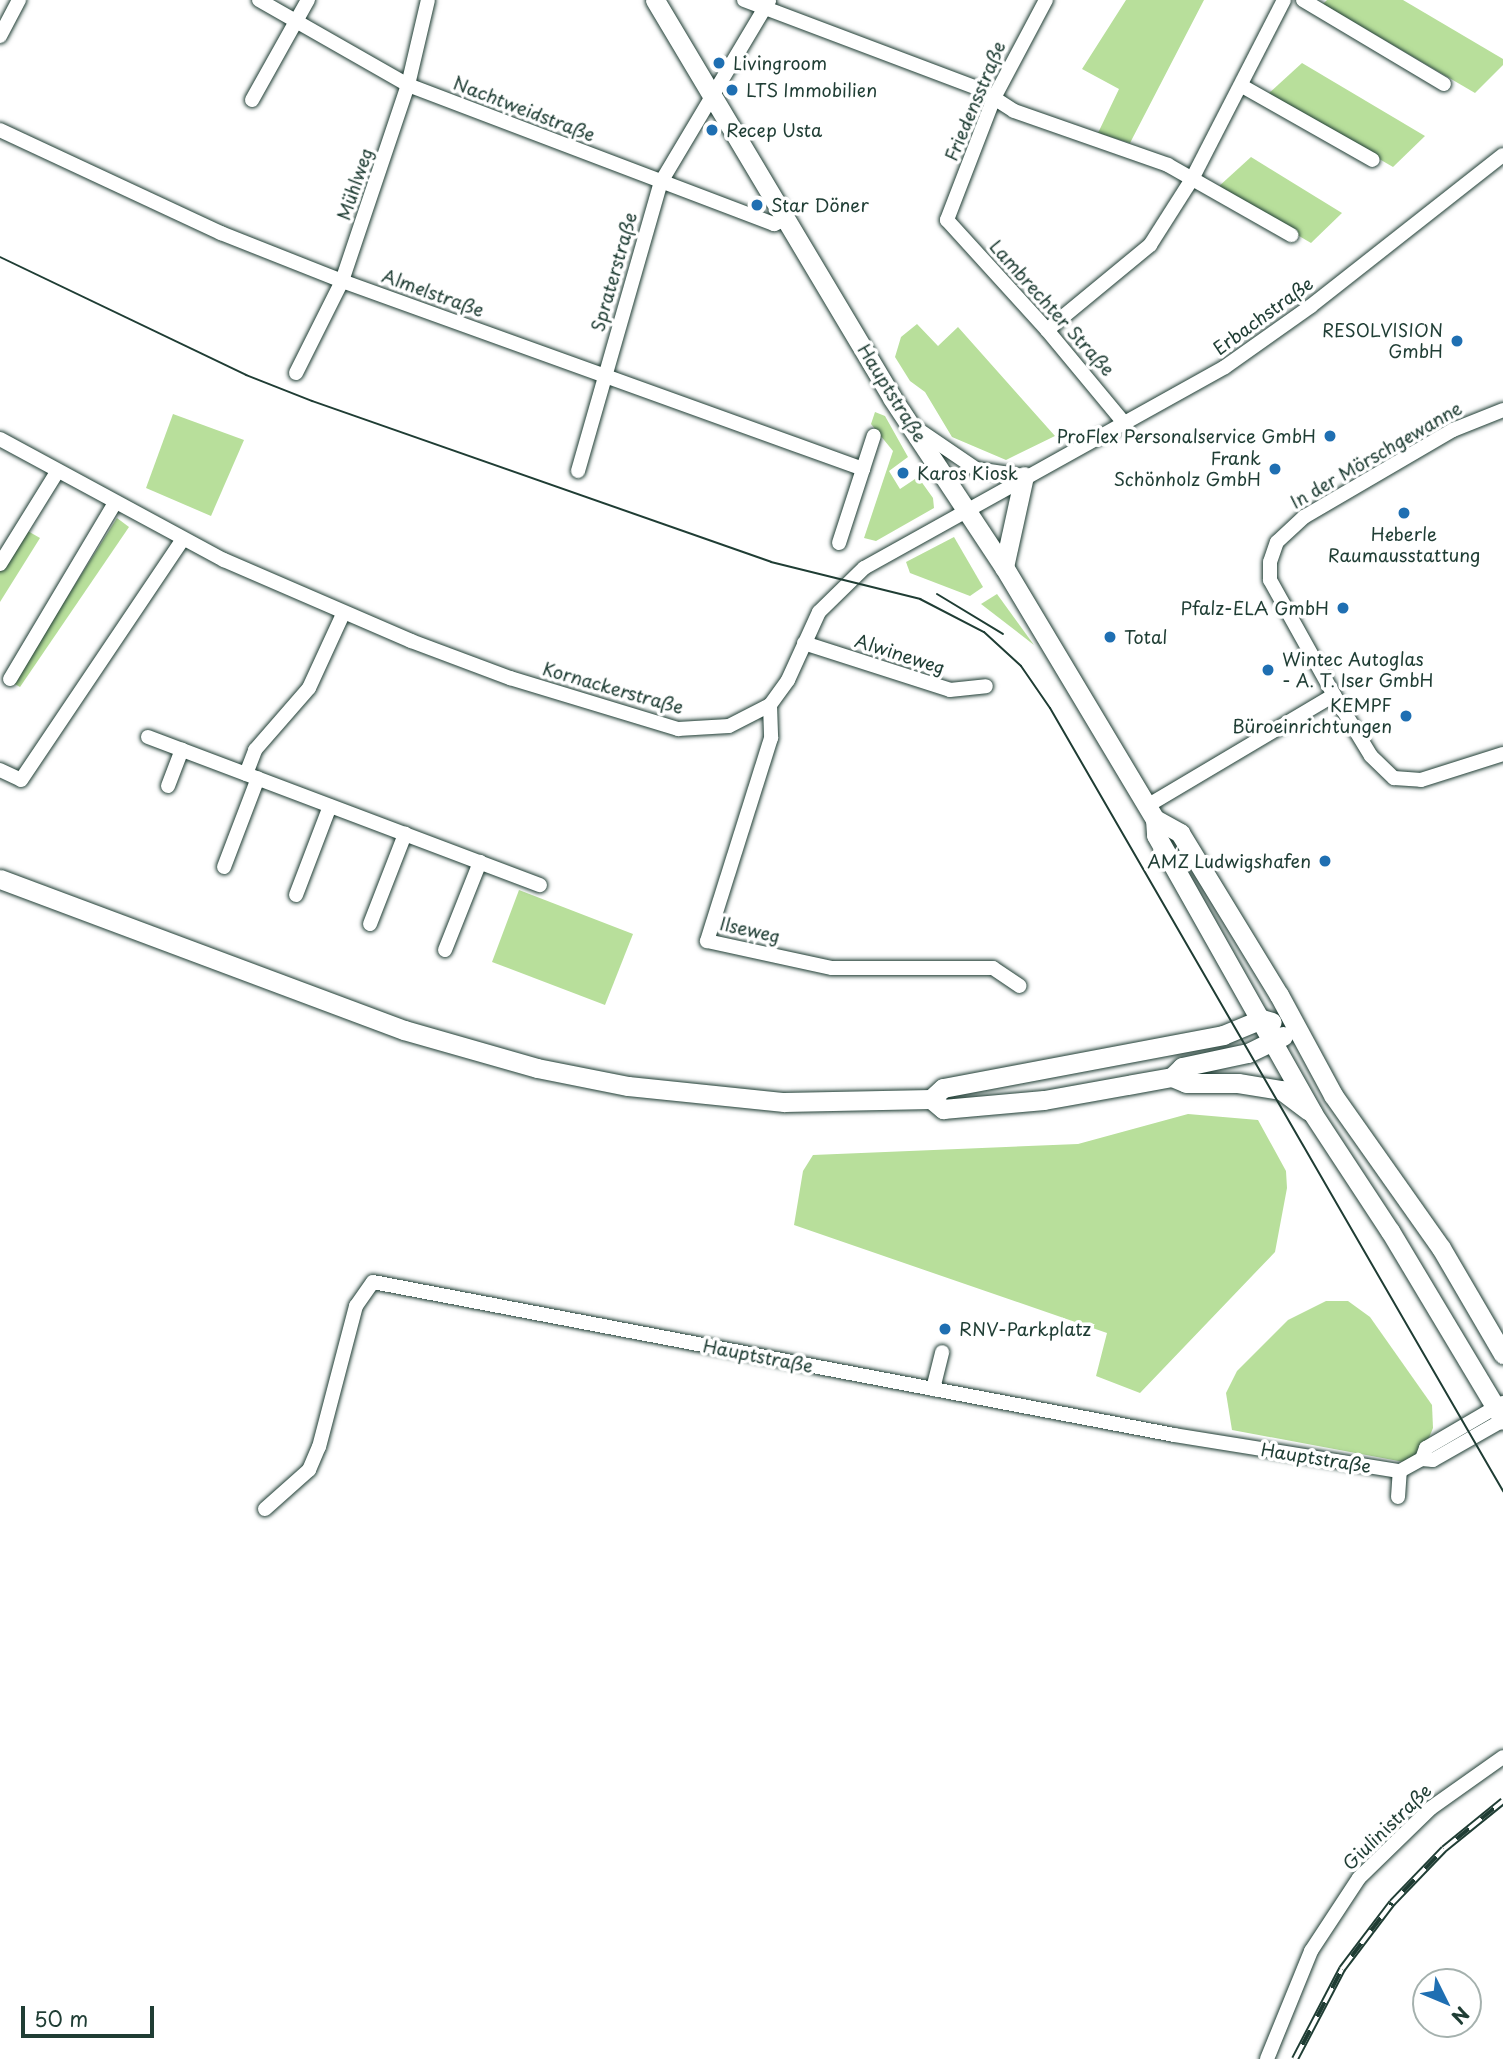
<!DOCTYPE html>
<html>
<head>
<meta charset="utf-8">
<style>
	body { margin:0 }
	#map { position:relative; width:1503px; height:2059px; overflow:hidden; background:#fff; font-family:"Playpen Sans",sans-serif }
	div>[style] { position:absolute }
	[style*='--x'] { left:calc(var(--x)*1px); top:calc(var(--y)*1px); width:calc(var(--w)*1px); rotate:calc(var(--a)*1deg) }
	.green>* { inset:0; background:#b8df9b }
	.roads { filter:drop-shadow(0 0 2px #1f3d34) drop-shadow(0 0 2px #1f3d34) }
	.street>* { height:14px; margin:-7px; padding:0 7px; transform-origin:7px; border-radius:7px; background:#fff }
	.secondary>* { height:19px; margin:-9.5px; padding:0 9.5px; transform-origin:9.5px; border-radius:9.5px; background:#fff }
	.tram>* { height:2px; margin:-1px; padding:0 1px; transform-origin:1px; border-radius:1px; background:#1f3d34 }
	.rail>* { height:8px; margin-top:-4px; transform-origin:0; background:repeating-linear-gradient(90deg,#fff 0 16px,#1f3d34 0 32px); box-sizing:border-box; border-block:2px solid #1f3d34 }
	.dots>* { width:19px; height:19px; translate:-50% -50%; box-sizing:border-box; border:4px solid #fff; border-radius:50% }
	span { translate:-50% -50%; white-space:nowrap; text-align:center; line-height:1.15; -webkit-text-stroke:7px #fff; paint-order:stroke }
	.poi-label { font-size:18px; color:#1f3d34 }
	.left { translate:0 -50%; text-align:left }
	.right { translate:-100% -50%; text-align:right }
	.street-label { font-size:18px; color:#1f3d34 }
	.north { position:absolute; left:1412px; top:1968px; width:70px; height:70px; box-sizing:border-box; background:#fff; border:2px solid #a5b1ae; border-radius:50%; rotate:133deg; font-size:19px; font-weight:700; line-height:28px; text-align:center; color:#1f3d34 }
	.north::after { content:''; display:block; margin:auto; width:24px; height:32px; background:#1f6fb2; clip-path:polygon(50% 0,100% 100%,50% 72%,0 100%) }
	.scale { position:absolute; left:21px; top:2006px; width:133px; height:32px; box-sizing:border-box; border:4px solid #1f3d34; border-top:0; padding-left:9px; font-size:21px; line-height:24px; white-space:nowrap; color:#1f3d34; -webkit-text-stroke:5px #fff; paint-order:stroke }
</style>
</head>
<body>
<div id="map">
	<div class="green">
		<i style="clip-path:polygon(1126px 0,1204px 0,1130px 143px,1098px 133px,1119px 89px,1082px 69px)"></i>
		<i style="clip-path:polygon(1327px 0,1403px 0,1503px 59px,1503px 65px,1475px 93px,1323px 4px)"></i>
		<i style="clip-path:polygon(1302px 63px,1425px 136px,1393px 167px,1268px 94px)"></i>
		<i style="clip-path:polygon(1251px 157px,1342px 213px,1311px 243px,1217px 188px)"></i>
		<i style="clip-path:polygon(917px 324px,938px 346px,958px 327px,1055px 436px,1006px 460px,952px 437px,925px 392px,910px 381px,895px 357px,901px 337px)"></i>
		<i style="clip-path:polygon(875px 412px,885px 416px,908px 457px,889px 471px,900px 489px,918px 477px,933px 498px,934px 508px,876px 541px,864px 538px,893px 451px,871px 424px)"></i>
		<i style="clip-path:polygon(173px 414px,244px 440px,211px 516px,146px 488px)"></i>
		<i style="clip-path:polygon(117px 518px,129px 527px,20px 687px,13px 683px)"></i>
		<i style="clip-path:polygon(26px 530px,40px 538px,0 602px,0 571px)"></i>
		<i style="clip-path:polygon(954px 537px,983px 587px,970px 596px,910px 573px,906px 562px)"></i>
		<i style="clip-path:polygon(997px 594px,1034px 645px,981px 604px)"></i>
		<i style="clip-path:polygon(519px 890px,633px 934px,605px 1005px,492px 962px)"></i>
		<i style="clip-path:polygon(1188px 1114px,1258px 1120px,1286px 1171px,1287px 1188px,1275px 1252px,1140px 1393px,1096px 1376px,1107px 1333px,794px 1225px,803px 1171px,813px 1155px,1078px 1144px)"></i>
		<i style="clip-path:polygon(1326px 1301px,1348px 1301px,1370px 1317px,1432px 1405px,1433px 1428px,1421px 1457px,1409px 1463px,1232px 1430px,1226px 1393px,1237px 1371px,1288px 1320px)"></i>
	</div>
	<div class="roads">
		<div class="street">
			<i style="--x:259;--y:0;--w:172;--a:29.7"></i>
			<i style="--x:408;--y:85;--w:392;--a:20.8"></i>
			<i style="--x:774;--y:224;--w:14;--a:-21"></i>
			<i style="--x:744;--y:0;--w:252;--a:20.7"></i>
			<i style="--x:980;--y:89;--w:40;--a:32.9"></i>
			<i style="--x:1014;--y:111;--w:163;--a:19.3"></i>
			<i style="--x:1168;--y:165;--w:142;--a:29.6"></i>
			<i style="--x:1046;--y:0;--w:111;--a:118"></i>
			<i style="--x:994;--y:98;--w:131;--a:111.1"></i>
			<i style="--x:947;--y:220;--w:149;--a:47.7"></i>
			<i style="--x:1047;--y:330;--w:124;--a:50.3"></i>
			<i style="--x:1303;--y:0;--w:164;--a:30.8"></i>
			<i style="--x:0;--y:36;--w:41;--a:-62.2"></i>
			<i style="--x:1242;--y:86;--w:150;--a:29.5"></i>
			<i style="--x:252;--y:100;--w:115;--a:-60.8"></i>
			<i style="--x:0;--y:130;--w:244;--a:25"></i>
			<i style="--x:221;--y:233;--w:130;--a:21.6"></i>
			<i style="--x:342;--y:281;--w:554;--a:19.84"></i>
			<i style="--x:863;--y:469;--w:35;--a:-72"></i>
			<i style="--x:1047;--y:330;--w:134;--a:-39.5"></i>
			<i style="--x:1150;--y:245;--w:78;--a:-57.5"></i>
			<i style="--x:1192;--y:179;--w:201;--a:-62.8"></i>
			<i style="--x:296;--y:373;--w:103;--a:-63.4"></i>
			<i style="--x:342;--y:281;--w:207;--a:-71.4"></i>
			<i style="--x:408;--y:85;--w:87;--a:-76.8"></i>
			<i style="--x:913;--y:426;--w:76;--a:34.3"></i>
			<i style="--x:976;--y:469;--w:49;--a:8.3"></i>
			<i style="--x:0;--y:439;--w:255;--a:28.4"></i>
			<i style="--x:224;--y:560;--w:204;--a:23.4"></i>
			<i style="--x:411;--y:641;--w:106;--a:20.5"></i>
			<i style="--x:510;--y:678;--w:176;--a:16.9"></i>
			<i style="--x:678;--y:729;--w:51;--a:-3.4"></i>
			<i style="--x:729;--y:726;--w:46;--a:-27.1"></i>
			<i style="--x:770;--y:705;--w:31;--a:-54"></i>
			<i style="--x:788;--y:680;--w:75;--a:-65.5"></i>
			<i style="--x:819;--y:612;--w:63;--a:-44.4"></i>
			<i style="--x:864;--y:568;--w:413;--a:-29.1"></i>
			<i style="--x:1225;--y:367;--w:105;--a:-35.3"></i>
			<i style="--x:1311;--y:306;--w:244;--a:-38.2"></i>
			<i style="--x:578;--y:471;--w:301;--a:-74"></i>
			<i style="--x:661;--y:182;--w:211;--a:-59.2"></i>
			<i style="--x:839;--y:543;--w:78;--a:-72"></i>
			<i style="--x:0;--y:564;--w:108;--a:-58.2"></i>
			<i style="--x:804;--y:643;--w:153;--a:17.8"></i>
			<i style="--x:950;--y:690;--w:36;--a:-6"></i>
			<i style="--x:10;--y:679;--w:205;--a:-59.2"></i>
			<i style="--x:1334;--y:695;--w:132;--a:-119.1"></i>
			<i style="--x:1270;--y:580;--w:18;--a:-90"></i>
			<i style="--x:1270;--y:562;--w:21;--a:-71"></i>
			<i style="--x:1277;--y:542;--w:37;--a:-43"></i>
			<i style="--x:1304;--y:517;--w:173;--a:-30.3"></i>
			<i style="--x:1453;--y:430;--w:54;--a:-21.8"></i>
			<i style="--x:770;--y:705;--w:33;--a:88"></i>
			<i style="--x:771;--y:738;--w:213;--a:107.5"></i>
			<i style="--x:707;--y:941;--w:128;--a:12.2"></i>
			<i style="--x:832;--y:968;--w:161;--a:0"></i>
			<i style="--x:993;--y:968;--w:32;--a:34"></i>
			<i style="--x:148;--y:737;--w:419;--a:20.7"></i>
			<i style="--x:0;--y:770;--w:23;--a:25"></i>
			<i style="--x:21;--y:780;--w:290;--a:-56.1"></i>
			<i style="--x:246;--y:774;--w:26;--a:-69"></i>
			<i style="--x:255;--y:750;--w:82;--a:-48.9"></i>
			<i style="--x:309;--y:688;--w:81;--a:-65.3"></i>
			<i style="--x:168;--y:786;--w:39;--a:-69"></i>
			<i style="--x:1147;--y:806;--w:217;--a:-30.7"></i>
			<i style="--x:1334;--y:695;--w:71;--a:58.8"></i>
			<i style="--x:1371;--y:756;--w:32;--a:44"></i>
			<i style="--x:1394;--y:778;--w:27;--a:4"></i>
			<i style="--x:1421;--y:780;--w:86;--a:-17.6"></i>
			<i style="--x:224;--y:867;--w:95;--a:-69.1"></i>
			<i style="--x:296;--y:895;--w:95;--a:-69.1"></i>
			<i style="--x:370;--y:924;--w:97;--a:-68.7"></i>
			<i style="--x:445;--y:950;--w:95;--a:-68.3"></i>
			<i style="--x:933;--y:1389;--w:38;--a:-76"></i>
			<i style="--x:1422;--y:1459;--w:12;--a:-70"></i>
			<i style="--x:1426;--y:1448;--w:89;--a:-30.3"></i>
			<i style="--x:1398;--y:1497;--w:26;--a:-86"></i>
			<i style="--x:1400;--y:1471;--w:25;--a:-29"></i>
			<i style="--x:1422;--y:1459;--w:11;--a:5"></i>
			<i style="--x:1433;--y:1460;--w:81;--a:-29.7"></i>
			<i style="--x:265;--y:1509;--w:59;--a:-41.6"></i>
			<i style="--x:309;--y:1470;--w:25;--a:-67"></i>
			<i style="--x:319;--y:1447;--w:146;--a:-75.3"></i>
			<i style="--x:356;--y:1306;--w:29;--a:-55"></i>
			<i style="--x:373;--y:1282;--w:815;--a:10.81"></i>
			<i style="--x:1174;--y:1435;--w:229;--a:9.1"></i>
			<i style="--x:1267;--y:2059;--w:117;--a:-67.8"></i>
			<i style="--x:1311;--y:1951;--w:87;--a:-56.7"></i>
			<i style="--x:1359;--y:1878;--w:100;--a:-44.2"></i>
			<i style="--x:1431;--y:1808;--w:88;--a:-35.3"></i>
		</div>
		<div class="secondary">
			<i style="--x:655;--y:0;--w:463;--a:59.2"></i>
			<i style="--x:892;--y:398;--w:203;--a:56.5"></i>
			<i style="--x:1004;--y:567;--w:294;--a:59.1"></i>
			<i style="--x:1155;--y:819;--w:16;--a:86"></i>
			<i style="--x:1156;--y:835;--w:320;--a:60.6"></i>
			<i style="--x:1313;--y:1114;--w:140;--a:56.7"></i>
			<i style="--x:1390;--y:1231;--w:220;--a:59.1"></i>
			<i style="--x:1004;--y:567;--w:93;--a:-77.6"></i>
			<i style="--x:1155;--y:819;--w:29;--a:29"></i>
			<i style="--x:1180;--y:833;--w:190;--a:58.6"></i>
			<i style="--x:1279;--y:995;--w:114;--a:61.6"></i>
			<i style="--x:1333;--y:1095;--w:187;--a:54.8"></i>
			<i style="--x:1441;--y:1248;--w:123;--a:59.7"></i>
			<i style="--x:0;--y:879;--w:431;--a:20.5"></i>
			<i style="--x:404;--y:1030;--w:138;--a:15.9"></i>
			<i style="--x:537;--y:1068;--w:93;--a:11.2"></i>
			<i style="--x:628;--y:1086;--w:157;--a:5.9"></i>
			<i style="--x:784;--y:1102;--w:147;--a:-1.2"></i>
			<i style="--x:931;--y:1099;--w:16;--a:40"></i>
			<i style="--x:943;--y:1109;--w:101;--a:-5.1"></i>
			<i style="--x:1044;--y:1100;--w:130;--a:-10.2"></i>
			<i style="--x:1172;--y:1077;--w:15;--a:23"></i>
			<i style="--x:1186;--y:1083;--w:52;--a:0"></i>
			<i style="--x:1238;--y:1083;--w:44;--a:9.2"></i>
			<i style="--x:1281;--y:1090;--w:34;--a:37"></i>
			<i style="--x:1172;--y:1077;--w:14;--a:-45"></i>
			<i style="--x:1182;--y:1067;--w:67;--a:-12"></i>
			<i style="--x:1248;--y:1053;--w:39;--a:-26"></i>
			<i style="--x:931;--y:1099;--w:16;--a:-43"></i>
			<i style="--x:943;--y:1088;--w:285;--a:-10.7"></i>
			<i style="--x:1223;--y:1035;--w:42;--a:-22.3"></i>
			<i style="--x:1262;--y:1019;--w:10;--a:17"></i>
		</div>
	</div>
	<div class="tram">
		<i style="--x:0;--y:257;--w:273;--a:25.6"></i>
		<i style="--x:246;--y:375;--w:71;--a:21.5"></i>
		<i style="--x:312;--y:401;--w:486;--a:19.3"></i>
		<i style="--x:771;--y:562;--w:154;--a:13.9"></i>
		<i style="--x:920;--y:599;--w:72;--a:27.3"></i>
		<i style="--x:984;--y:632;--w:50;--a:42.6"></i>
		<i style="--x:1021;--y:666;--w:51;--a:55.4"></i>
		<i style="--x:1050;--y:708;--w:905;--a:59.95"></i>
		<i style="--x:937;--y:594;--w:77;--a:31.2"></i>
	</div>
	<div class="rail">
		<i style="--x:1295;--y:2059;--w:102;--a:-62.4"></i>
		<i style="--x:1342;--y:1969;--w:83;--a:-52.9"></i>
		<i style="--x:1392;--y:1903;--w:75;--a:-46.1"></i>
		<i style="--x:1444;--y:1849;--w:76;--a:-39.1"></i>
	</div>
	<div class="dots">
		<i style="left:719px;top:63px;background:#1f6fb2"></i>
		<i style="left:732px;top:90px;background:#1f6fb2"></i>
		<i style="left:712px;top:130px;background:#1f6fb2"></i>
		<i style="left:757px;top:205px;background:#1f6fb2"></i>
		<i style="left:1457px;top:341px;background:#1f6fb2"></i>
		<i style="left:1330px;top:436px;background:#1f6fb2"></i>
		<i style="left:1275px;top:469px;background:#1f6fb2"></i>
		<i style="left:903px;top:473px;background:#1f6fb2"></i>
		<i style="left:1404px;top:513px;background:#1f6fb2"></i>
		<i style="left:1343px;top:608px;background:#1f6fb2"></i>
		<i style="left:1110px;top:637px;background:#1f6fb2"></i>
		<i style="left:1268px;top:670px;background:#1f6fb2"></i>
		<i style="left:1406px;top:716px;background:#1f6fb2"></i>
		<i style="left:1325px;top:861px;background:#1f6fb2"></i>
		<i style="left:945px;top:1329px;background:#1f6fb2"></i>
	</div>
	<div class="poi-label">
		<span class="left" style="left:733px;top:63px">Livingroom</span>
		<span class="left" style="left:746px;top:90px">LTS Immobilien</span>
		<span class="left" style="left:726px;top:130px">Recep Usta</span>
		<span class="left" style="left:771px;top:205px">Star Döner</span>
		<span class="right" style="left:1443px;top:341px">RESOLVISION<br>GmbH</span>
		<span class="right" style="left:1316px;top:436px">ProFlex Personalservice GmbH</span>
		<span class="right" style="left:1261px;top:469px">Frank<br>Schönholz GmbH</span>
		<span class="left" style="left:917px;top:473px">Karos Kiosk</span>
		<span style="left:1404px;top:545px">Heberle<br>Raumausstattung</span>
		<span class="right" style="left:1329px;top:608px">Pfalz-ELA GmbH</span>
		<span class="left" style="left:1124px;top:637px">Total</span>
		<span class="left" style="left:1282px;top:670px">Wintec Autoglas<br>- A. T. Iser GmbH</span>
		<span class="right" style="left:1392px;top:716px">KEMPF<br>Büroeinrichtungen</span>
		<span class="right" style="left:1311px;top:861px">AMZ Ludwigshafen</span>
		<span class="left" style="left:959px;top:1329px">RNV-Parkplatz</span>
	</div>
	<div class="street-label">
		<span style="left:975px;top:101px;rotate:-67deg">Friedensstraße</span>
		<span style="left:524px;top:109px;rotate:21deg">Nachtweidstraße</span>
		<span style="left:355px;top:184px;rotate:-71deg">Mühlweg</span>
		<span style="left:614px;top:272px;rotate:-74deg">Spraterstraße</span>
		<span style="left:433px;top:293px;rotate:20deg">Almelstraße</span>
		<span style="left:1052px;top:308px;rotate:48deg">Lambrechter Straße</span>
		<span style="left:1263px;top:316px;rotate:-36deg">Erbachstraße</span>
		<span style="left:892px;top:393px;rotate:58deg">Hauptstraße</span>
		<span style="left:1376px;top:455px;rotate:-30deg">In der Mörschgewanne</span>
		<span style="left:900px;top:654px;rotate:18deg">Alwineweg</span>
		<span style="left:613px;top:688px;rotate:16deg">Kornackerstraße</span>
		<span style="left:750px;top:930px;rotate:13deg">Ilseweg</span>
		<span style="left:758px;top:1356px;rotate:11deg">Hauptstraße</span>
		<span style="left:1316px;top:1458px;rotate:9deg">Hauptstraße</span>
		<span style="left:1387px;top:1827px;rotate:-44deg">Giulinistraße</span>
	</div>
	<div class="north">N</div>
	<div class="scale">50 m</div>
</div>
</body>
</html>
